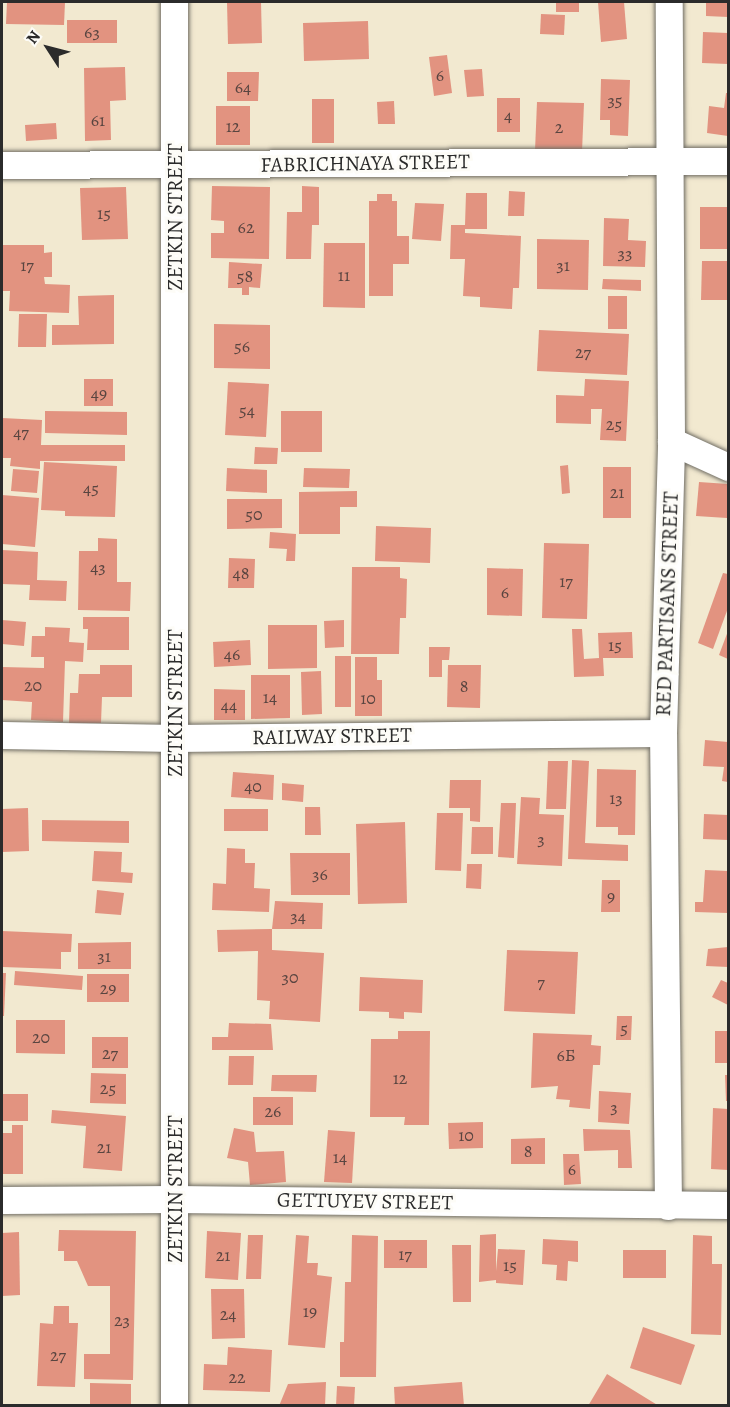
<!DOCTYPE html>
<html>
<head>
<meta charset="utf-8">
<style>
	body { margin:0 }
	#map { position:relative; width:730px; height:1407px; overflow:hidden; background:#f2e9d0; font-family:Alegreya,serif }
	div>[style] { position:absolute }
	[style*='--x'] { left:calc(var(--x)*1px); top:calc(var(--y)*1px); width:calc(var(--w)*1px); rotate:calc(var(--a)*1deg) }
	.building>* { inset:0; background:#e29380 }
	.roads { filter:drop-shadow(0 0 2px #716e65) drop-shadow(0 0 2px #716e65) }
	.minor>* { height:27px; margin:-13.5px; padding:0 13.5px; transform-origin:13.5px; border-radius:13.5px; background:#fff }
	span { translate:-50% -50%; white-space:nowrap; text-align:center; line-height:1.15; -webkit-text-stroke:6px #fdfcf7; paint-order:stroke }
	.number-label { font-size:18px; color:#594540 }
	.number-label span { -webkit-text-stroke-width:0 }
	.street-label { font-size:21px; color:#2b2b2b }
	.frame { position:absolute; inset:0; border:3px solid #2b2b2b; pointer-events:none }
	.north { position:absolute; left:18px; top:18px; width:60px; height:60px; -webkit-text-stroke:4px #fdfcf7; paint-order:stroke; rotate:306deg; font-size:16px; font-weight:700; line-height:24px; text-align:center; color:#2b2b2b }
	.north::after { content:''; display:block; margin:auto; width:21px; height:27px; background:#2b2b2b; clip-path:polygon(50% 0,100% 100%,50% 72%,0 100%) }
</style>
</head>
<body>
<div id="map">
	<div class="building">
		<i style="clip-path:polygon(7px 2px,65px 2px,64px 25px,6px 24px)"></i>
		<i style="clip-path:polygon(227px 2px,261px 2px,262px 43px,228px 44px)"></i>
		<i style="clip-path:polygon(556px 2px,579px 2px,579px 12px,556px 12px)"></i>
		<i style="clip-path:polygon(598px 2px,624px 2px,627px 39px,601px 42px)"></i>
		<i style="clip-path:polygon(706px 2px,728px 2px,728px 17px,706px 16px)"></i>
		<i style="clip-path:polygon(541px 14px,565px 15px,564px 35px,540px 34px)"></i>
		<i style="clip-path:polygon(67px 20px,117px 20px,117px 43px,67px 43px)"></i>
		<i style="clip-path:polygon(368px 21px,369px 59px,304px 61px,303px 23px)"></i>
		<i style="clip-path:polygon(703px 32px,728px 33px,728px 64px,702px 63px)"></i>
		<i style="clip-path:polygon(447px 55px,452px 93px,434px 96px,429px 57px)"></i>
		<i style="clip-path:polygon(125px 67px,126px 100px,110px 101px,111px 140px,85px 141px,84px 68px)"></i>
		<i style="clip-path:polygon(482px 69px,484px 96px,467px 97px,464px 70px)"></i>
		<i style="clip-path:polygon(227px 72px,259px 72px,258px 101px,227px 101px)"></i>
		<i style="clip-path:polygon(601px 79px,630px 80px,628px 136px,610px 135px,610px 120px,600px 120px)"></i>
		<i style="clip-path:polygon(726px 93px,728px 93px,728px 136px,707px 133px,709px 106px,724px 108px)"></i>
		<i style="clip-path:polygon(497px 98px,520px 98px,520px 132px,497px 132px)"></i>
		<i style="clip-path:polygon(312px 99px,334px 99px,334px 143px,312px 143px)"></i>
		<i style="clip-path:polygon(394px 101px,395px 124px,378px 124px,377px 102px)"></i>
		<i style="clip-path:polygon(537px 102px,584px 103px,582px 152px,535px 151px)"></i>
		<i style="clip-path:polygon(216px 106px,250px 106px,250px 145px,216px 145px)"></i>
		<i style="clip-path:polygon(56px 123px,57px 139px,26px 141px,25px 125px)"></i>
		<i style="clip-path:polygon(212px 186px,270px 187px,269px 259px,211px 258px,211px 233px,224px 233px,224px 221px,211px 220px)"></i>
		<i style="clip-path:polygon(302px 186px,319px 187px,319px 225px,312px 225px,311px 259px,286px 259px,287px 212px,302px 212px)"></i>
		<i style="clip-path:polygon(126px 187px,128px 239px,82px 240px,80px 188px)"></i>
		<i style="clip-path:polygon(509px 191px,525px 192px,524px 216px,508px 216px)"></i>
		<i style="clip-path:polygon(466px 193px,487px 193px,487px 229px,465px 229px,465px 233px,521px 236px,519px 288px,513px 288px,512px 309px,480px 307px,480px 297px,463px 296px,465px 259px,450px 259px,451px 225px,465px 225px)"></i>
		<i style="clip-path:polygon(377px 194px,392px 194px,392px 201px,397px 201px,397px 236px,409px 236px,409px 264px,393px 264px,393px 296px,369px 296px,369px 201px,377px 201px)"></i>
		<i style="clip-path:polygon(415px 203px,444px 204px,441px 241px,412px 239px)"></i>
		<i style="clip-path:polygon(700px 207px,728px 207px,728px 249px,700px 249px)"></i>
		<i style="clip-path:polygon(604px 218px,629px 219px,628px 240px,646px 241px,645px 267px,603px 266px)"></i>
		<i style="clip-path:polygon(537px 239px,589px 240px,588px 290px,537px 289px)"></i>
		<i style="clip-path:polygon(324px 243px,365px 243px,365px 308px,323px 307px)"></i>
		<i style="clip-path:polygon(2px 245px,44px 245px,44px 253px,52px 252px,52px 277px,44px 277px,45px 284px,70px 285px,69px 313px,9px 311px,10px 291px,2px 291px)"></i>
		<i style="clip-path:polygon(702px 261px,728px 261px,728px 300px,701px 300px)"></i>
		<i style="clip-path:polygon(229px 262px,262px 264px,260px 288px,249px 287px,249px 295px,242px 295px,242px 288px,228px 288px)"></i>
		<i style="clip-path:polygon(603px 279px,641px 280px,641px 291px,602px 289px)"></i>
		<i style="clip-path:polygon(114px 295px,114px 344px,52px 345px,52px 325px,79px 325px,78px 296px)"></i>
		<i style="clip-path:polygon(608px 296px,627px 296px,627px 329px,608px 329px)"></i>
		<i style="clip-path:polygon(19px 314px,47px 314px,46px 347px,18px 347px)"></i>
		<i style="clip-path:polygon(214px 324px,270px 325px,270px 369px,214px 368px)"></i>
		<i style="clip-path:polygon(539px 330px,629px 334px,627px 375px,537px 371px)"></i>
		<i style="clip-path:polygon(84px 379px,113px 379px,113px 406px,84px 406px)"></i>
		<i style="clip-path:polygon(585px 379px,629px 381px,626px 441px,600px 440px,602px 409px,591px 409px,591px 424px,556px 423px,556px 395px,584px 396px)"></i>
		<i style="clip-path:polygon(228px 382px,269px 384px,266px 437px,225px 435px)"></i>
		<i style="clip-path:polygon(45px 411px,127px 412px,127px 435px,45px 433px)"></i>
		<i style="clip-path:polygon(281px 411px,322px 411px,322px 452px,281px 452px)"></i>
		<i style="clip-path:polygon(2px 418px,42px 420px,41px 445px,125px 445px,125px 461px,40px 461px,40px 469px,10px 466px,11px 458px,2px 458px)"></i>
		<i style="clip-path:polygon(255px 447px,278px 448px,277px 464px,254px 464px)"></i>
		<i style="clip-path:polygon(44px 462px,117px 466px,115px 517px,65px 516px,65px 511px,41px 510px)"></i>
		<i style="clip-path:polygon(568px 465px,570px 493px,562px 494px,560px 466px)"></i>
		<i style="clip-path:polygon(603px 467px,631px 467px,631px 518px,603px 518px)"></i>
		<i style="clip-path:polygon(227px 468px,267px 470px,267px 493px,226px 491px)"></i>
		<i style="clip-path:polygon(304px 468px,350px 469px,349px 488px,303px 487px)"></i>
		<i style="clip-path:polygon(13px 469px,39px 471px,37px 493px,11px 491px)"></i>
		<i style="clip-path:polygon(699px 482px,728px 484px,727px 518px,696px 516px)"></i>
		<i style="clip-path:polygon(357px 491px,357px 507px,340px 507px,340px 534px,299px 534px,299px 492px)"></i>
		<i style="clip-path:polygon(2px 495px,39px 498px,35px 547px,2px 544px)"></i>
		<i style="clip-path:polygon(227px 499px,282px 499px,282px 528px,227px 529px)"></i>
		<i style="clip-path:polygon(376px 526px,431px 528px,430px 563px,375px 561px)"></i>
		<i style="clip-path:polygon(270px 532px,296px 534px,295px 561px,286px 561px,287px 549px,269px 548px)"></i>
		<i style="clip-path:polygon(98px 538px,117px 539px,117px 582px,131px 582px,130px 611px,78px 610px,79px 551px,98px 551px)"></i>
		<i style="clip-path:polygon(544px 543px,589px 544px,587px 619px,542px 618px)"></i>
		<i style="clip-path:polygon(2px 550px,38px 552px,37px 580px,67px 581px,66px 601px,29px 600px,30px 585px,2px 584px)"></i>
		<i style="clip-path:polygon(229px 558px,255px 559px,254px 588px,228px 588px)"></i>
		<i style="clip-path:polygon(352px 567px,400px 567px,400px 578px,407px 579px,406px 618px,400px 618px,399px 654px,351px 654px)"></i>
		<i style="clip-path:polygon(487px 568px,523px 569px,522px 616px,487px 615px)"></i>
		<i style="clip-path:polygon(723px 573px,728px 574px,728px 608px,713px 649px,698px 643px)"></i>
		<i style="clip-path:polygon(83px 617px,129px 617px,129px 650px,87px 650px,88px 629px,83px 629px)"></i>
		<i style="clip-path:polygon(2px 620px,26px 622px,24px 646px,2px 644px)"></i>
		<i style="clip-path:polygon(344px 620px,344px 647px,325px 648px,324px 621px)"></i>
		<i style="clip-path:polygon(268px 625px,317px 625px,317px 668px,268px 669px)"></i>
		<i style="clip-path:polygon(45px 627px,70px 628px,69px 642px,84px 643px,83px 662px,65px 661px,63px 722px,31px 720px,32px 702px,2px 700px,2px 667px,44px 668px,44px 657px,31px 657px,32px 636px,45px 636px)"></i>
		<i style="clip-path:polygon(572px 629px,582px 629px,584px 659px,599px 658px,598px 633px,632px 632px,633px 658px,603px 658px,604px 676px,574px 677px)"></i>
		<i style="clip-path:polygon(728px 631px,728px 659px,719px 655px)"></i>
		<i style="clip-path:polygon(250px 640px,251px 665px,214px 667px,213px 642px)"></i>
		<i style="clip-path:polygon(429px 647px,450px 647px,449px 660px,442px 660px,442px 677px,429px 677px)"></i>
		<i style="clip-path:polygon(335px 656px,351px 656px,351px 707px,335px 707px)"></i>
		<i style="clip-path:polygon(355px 657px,377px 657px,377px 680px,382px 680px,382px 716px,355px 716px)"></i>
		<i style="clip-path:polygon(100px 665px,132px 665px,132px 697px,102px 697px,101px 723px,69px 723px,70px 693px,78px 693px,79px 674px,100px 674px)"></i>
		<i style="clip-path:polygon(448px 665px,481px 665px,480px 708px,447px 707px)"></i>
		<i style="clip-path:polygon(321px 671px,322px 714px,302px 715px,301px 672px)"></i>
		<i style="clip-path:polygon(251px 675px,290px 675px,290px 718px,251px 719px)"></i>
		<i style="clip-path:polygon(214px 689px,245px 690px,245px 720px,214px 720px)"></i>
		<i style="clip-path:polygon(705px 740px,728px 742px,728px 782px,722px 781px,724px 767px,703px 766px)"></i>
		<i style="clip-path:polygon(572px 760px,589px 761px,585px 843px,628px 845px,628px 861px,568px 859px)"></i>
		<i style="clip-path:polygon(548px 761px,568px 761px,566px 809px,546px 809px)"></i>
		<i style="clip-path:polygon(597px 769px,636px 770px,635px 835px,618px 835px,618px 827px,596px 827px)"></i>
		<i style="clip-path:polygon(233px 772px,274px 775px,273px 800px,231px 797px)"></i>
		<i style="clip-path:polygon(450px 780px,481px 780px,480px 822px,470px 821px,470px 808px,449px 808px)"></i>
		<i style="clip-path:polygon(282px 783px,304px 785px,303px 802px,282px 800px)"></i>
		<i style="clip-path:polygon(521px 797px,540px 798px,539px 814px,564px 815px,562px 866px,517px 864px)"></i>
		<i style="clip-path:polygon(501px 803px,516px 803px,514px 858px,498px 857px)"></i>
		<i style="clip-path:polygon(305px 807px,320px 807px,321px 835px,305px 835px)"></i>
		<i style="clip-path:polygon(28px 808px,29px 851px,2px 852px,2px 809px)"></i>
		<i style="clip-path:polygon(224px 809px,268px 809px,268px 831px,224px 831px)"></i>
		<i style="clip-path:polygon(437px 813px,463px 813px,461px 871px,435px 870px)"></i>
		<i style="clip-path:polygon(704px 814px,728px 815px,728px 840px,703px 839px)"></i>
		<i style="clip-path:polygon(42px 820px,129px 821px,129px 843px,42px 841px)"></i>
		<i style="clip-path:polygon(405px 822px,407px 903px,358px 904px,356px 824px)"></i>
		<i style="clip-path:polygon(472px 827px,493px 827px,493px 854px,471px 854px)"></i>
		<i style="clip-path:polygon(227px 848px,245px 849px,245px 863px,255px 863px,254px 888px,270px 889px,269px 912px,212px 910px,213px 883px,226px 884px)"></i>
		<i style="clip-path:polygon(94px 851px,122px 852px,121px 872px,133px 873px,132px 883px,92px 881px)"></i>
		<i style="clip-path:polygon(290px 853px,350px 853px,350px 895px,291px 895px)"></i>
		<i style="clip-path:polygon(467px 864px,482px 864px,481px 889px,466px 888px)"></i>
		<i style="clip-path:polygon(705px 870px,728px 871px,728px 913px,695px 912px,695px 902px,703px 902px)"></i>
		<i style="clip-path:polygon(602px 880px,620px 880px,620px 912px,601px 912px)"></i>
		<i style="clip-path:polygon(97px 890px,124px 893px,121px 915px,95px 913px)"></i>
		<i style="clip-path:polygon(275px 901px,323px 903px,322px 929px,272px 929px)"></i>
		<i style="clip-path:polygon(272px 929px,272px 950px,324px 953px,320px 1022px,269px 1019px,270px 1001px,257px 1000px,258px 951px,218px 952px,217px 930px)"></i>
		<i style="clip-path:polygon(2px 931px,72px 934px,71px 952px,61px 952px,61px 969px,2px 967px)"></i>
		<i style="clip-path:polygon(131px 942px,131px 969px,78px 969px,78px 943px)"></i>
		<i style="clip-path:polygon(728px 947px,728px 967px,706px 966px,708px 949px)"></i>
		<i style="clip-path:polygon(507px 950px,578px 952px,575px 1014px,504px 1011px)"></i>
		<i style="clip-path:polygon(15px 971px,83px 976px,82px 990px,14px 985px)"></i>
		<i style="clip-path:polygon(2px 973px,6px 973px,4px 1016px,2px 1016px)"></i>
		<i style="clip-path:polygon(87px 974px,129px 974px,129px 1002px,87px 1002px)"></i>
		<i style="clip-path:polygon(360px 977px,423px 980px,422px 1013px,404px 1012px,404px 1019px,389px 1018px,389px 1012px,359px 1011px)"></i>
		<i style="clip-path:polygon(721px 980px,728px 983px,728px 1005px,712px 997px)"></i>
		<i style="clip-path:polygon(617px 1016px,632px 1016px,631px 1040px,616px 1040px)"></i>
		<i style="clip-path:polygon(16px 1020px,65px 1020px,65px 1054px,16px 1053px)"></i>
		<i style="clip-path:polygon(229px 1023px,271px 1024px,273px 1050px,212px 1050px,212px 1037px,228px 1037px)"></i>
		<i style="clip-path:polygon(398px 1031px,430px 1031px,429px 1125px,404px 1125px,405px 1117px,370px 1117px,371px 1039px,398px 1039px)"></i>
		<i style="clip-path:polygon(715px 1031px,728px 1031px,728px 1063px,715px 1063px)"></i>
		<i style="clip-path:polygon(533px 1033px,592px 1035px,591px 1045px,601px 1046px,600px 1065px,593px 1065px,590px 1109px,569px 1107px,570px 1100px,556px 1099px,558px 1086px,531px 1088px)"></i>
		<i style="clip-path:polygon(92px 1037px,128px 1037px,128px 1068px,92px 1068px)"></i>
		<i style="clip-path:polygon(229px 1056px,254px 1056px,253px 1085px,228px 1085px)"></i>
		<i style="clip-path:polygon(91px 1073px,126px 1074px,126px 1104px,90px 1103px)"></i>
		<i style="clip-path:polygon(272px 1075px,317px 1075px,316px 1092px,271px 1091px)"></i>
		<i style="clip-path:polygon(725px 1075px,728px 1075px,728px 1101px,726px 1101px)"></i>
		<i style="clip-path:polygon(599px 1091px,631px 1093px,629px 1124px,598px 1122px)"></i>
		<i style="clip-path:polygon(2px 1094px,28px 1094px,28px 1121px,2px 1121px)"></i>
		<i style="clip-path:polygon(253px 1097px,293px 1097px,293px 1125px,253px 1125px)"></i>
		<i style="clip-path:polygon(713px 1108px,728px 1109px,728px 1170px,711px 1169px)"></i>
		<i style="clip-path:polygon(52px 1110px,126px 1116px,122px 1171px,83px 1168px,86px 1126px,51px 1123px)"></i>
		<i style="clip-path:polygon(483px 1122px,483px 1148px,449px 1149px,448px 1123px)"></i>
		<i style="clip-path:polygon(12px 1125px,23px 1125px,23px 1174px,2px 1174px,2px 1133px,12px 1133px)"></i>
		<i style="clip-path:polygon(234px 1128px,254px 1132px,256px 1152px,284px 1151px,286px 1182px,250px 1185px,248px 1162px,227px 1158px)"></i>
		<i style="clip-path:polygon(583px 1129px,630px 1130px,632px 1168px,618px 1168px,618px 1150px,584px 1151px)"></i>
		<i style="clip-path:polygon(328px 1130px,355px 1132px,352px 1183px,324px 1182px)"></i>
		<i style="clip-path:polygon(545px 1138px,545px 1164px,511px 1164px,511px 1139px)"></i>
		<i style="clip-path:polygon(563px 1154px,579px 1154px,581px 1184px,564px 1185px)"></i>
		<i style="clip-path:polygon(59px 1230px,136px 1231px,133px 1380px,84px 1379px,84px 1354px,110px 1354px,110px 1286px,88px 1286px,77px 1261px,64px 1261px,64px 1251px,58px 1251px)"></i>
		<i style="clip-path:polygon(207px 1231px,241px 1233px,238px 1280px,205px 1278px)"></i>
		<i style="clip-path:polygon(19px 1232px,20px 1295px,2px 1296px,2px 1233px)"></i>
		<i style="clip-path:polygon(496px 1234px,496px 1271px,498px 1249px,525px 1250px,523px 1285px,496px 1283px,496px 1280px,479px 1282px,480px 1235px)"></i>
		<i style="clip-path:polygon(248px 1235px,263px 1235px,261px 1279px,246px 1279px)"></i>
		<i style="clip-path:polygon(296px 1235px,309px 1236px,307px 1263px,318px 1263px,317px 1275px,332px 1277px,325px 1348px,288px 1345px)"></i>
		<i style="clip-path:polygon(352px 1235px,378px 1236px,376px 1377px,340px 1377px,340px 1342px,344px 1342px,345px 1282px,351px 1282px)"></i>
		<i style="clip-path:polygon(693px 1235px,712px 1236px,712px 1264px,722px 1264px,721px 1335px,691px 1334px)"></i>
		<i style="clip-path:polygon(543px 1239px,578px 1241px,578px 1262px,568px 1261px,567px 1281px,556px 1280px,557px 1265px,542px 1264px)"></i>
		<i style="clip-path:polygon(384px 1240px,427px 1240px,427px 1268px,384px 1268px)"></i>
		<i style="clip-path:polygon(452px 1245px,471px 1245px,471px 1302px,453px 1302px)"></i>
		<i style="clip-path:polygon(623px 1250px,666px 1250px,666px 1278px,623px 1278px)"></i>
		<i style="clip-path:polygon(211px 1289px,244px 1289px,245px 1338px,212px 1339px)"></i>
		<i style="clip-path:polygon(54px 1306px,69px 1306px,69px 1323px,78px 1323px,75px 1387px,37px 1386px,40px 1323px,53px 1324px)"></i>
		<i style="clip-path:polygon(643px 1327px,695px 1345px,681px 1385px,630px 1368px)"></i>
		<i style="clip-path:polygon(228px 1347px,272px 1350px,270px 1392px,203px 1390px,204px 1364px,227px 1365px)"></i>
		<i style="clip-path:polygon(607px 1374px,659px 1406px,588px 1406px)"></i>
		<i style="clip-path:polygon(326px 1382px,325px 1406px,279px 1406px,288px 1384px)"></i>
		<i style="clip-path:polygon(462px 1382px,464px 1406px,395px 1406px,394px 1387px)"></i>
		<i style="clip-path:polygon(90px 1383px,131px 1384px,131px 1406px,90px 1406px)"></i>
		<i style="clip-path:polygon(337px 1386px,355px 1387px,354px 1406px,336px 1406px)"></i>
	</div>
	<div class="roads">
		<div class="minor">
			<i style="--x:174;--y:2;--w:1404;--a:90"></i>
			<i style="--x:2;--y:165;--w:726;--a:-0.32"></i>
			<i style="--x:671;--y:441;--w:63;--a:24.5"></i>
			<i style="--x:2;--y:735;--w:173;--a:1"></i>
			<i style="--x:175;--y:738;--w:488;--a:-0.6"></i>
			<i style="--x:2;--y:1200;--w:173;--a:-0.3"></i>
			<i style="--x:175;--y:1199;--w:553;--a:0.62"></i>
			<i style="--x:668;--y:1206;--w:473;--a:-90.6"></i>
			<i style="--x:663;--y:733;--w:292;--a:-88.4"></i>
			<i style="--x:671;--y:441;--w:439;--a:-90.3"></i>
		</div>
	</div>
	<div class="number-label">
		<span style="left:92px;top:32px">63</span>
		<span style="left:440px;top:75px">6</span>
		<span style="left:243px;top:87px">64</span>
		<span style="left:615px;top:100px">35</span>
		<span style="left:508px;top:115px">4</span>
		<span style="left:98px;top:120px">61</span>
		<span style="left:233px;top:126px">12</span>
		<span style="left:559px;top:127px">2</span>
		<span style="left:104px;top:213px">15</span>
		<span style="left:246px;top:227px">62</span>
		<span style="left:625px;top:253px">33</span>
		<span style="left:27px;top:265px">17</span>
		<span style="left:563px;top:265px">31</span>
		<span style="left:344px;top:275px">11</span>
		<span style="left:245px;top:276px">58</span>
		<span style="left:242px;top:346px">56</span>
		<span style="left:583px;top:352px">27</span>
		<span style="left:99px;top:393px">49</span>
		<span style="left:247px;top:410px">54</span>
		<span style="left:614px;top:424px">25</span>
		<span style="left:21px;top:432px">47</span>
		<span style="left:91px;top:488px">45</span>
		<span style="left:617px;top:492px">21</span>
		<span style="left:254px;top:514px">50</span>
		<span style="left:98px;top:567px">43</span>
		<span style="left:241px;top:573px">48</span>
		<span style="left:566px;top:581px">17</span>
		<span style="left:505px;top:592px">6</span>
		<span style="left:615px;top:645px">15</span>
		<span style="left:232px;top:654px">46</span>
		<span style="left:33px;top:685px">20</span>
		<span style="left:464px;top:686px">8</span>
		<span style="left:270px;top:697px">14</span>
		<span style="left:368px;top:698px">10</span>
		<span style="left:229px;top:705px">44</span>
		<span style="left:253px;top:786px">40</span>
		<span style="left:616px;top:798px">13</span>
		<span style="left:541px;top:839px">3</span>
		<span style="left:320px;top:874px">36</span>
		<span style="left:611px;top:896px">9</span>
		<span style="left:298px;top:916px">34</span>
		<span style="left:104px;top:956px">31</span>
		<span style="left:290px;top:977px">30</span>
		<span style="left:541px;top:982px">7</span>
		<span style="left:108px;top:988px">29</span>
		<span style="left:624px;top:1028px">5</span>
		<span style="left:41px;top:1037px">20</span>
		<span style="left:110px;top:1053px">27</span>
		<span style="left:566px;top:1055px">6Б</span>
		<span style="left:400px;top:1078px">12</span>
		<span style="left:108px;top:1088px">25</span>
		<span style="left:614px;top:1107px">3</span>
		<span style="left:273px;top:1111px">26</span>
		<span style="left:466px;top:1135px">10</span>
		<span style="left:104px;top:1147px">21</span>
		<span style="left:528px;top:1151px">8</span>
		<span style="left:340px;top:1157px">14</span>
		<span style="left:572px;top:1169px">6</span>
		<span style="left:405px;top:1254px">17</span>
		<span style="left:223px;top:1255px">21</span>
		<span style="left:510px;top:1265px">15</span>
		<span style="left:310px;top:1311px">19</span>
		<span style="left:228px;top:1314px">24</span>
		<span style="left:122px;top:1320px">23</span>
		<span style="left:58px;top:1355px">27</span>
		<span style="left:237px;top:1377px">22</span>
	</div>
	<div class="street-label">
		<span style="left:365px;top:163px;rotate:-1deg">FABRICHNAYA STREET</span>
		<span style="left:175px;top:217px;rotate:-90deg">ZETKIN STREET</span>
		<span style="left:667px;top:604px;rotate:-88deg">RED PARTISANS STREET</span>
		<span style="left:175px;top:703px;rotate:-90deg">ZETKIN STREET</span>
		<span style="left:332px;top:736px;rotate:-1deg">RAILWAY STREET</span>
		<span style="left:175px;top:1189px;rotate:-90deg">ZETKIN STREET</span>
		<span style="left:365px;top:1201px;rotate:1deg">GETTUYEV STREET</span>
	</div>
	<div class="frame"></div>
	<div class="north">N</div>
</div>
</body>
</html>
